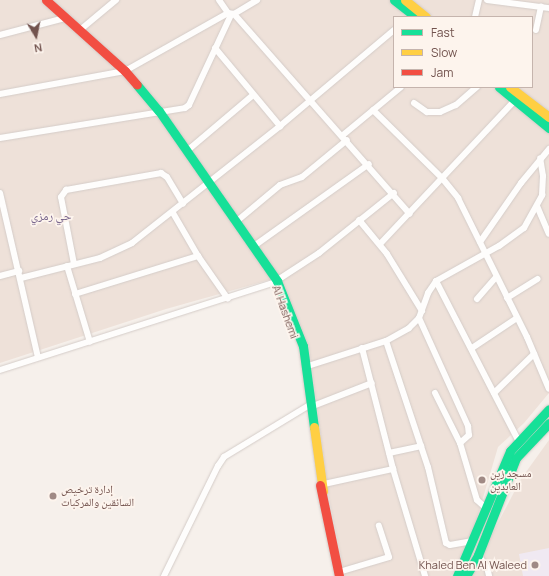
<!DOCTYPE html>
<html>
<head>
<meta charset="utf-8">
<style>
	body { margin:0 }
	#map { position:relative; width:549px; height:576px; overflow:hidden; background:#f6f0eb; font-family:Manrope,"Noto Naskh Arabic",sans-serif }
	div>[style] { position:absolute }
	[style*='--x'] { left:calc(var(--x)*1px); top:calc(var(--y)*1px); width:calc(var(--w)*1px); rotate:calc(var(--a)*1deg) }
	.residential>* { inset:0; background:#eee1d9 }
	.education>* { inset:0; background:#f0e9f2 }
	.roads { filter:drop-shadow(0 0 1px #d4ccc8) drop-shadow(0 0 1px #d4ccc8) }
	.street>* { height:6px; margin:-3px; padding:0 3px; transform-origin:3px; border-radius:3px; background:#fefdfc }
	.fast>* { height:9px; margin:-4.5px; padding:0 4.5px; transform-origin:4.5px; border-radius:4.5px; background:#16e098 }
	.slow>* { height:9px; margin:-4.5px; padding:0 4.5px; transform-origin:4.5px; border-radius:4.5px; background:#ffcf43 }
	.jam>* { height:9px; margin:-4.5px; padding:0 4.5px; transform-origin:4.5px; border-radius:4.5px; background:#f24e42 }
	.dots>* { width:11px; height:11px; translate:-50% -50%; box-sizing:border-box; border:2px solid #fdf4ed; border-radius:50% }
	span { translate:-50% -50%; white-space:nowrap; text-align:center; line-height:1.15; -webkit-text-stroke:3.5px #fdf4ed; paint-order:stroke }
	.street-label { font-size:11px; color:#72534e }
	.poi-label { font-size:11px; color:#72534e }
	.left { translate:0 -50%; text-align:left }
	.right { translate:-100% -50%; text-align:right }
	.neighbourhood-label { font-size:12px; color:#79668d }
	.legend { position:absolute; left:393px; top:16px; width:140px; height:72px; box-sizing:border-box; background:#fdf4ed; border:1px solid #c5b4ad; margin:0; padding:5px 7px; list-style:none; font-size:12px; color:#72534e }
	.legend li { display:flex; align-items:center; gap:8px; height:20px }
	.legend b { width:20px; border:1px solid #c5b4ad }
	.north { position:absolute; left:16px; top:16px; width:40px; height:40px; -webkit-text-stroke:3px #fdf4ed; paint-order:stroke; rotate:170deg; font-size:11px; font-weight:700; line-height:16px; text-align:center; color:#72534e }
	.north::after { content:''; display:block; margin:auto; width:14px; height:18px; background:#72534e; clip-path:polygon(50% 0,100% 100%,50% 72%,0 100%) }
</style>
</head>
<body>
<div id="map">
	<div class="residential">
		<i style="clip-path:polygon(evenodd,0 0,549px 0,549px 393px,524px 423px,498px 447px,467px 552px,451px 576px,345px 576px,329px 498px,309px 347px,280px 277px,166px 309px,0 363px,0 0,394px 17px,532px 17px,532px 87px,394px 87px,394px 17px)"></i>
		<i style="clip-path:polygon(549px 440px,549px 576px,470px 576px,521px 479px)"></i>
	</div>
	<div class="education">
		<i style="clip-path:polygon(549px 548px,549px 576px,523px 576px,519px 554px)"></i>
	</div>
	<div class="roads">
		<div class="street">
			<i style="--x:219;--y:0;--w:16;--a:55"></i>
			<i style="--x:487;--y:0;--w:63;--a:7.4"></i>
			<i style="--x:234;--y:14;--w:266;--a:48.7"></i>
			<i style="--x:475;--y:17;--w:17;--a:-77"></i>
			<i style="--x:80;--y:30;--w:47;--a:-39.8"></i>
			<i style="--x:536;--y:30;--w:24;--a:-78"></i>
			<i style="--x:0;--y:35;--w:67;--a:-14.7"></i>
			<i style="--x:215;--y:48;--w:102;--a:50.2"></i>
			<i style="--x:0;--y:94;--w:127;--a:-10.4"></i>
			<i style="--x:125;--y:71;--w:118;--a:-29.4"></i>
			<i style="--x:228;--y:13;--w:6;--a:9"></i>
			<i style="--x:234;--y:14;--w:27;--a:-31"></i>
			<i style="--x:414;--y:103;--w:16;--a:35"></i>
			<i style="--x:427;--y:112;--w:13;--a:0"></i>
			<i style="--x:440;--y:112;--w:17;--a:-24"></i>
			<i style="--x:456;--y:105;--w:28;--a:-41"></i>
			<i style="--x:373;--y:110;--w:97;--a:44.6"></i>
			<i style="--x:442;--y:178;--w:26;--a:51"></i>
			<i style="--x:458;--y:198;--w:155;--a:63.6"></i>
			<i style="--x:527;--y:337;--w:56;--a:67.1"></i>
			<i style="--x:343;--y:135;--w:75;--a:-39.6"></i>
			<i style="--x:0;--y:138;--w:187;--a:-9.2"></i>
			<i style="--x:185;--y:108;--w:5;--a:-37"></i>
			<i style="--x:189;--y:105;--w:99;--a:-65"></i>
			<i style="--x:188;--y:150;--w:85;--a:-40.2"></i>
			<i style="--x:0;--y:193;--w:168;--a:77"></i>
			<i style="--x:537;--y:206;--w:30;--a:67"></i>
			<i style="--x:173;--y:213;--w:50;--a:59.8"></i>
			<i style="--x:198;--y:256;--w:52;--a:55.1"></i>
			<i style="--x:359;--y:220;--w:44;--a:50.5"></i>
			<i style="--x:387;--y:254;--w:67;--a:58.4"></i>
			<i style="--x:237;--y:221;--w:56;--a:-39.9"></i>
			<i style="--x:280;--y:185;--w:23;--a:-20"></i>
			<i style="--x:302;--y:177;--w:58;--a:-39.4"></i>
			<i style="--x:480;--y:242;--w:72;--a:-55.2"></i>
			<i style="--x:521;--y:183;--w:44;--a:-50.5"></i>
			<i style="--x:380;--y:244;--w:197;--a:-46.8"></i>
			<i style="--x:254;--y:246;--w:141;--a:-35.5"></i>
			<i style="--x:74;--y:264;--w:68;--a:-101"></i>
			<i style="--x:61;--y:197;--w:9;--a:-54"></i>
			<i style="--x:66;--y:190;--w:97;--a:-10.1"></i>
			<i style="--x:161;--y:173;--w:7;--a:34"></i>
			<i style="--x:167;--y:177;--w:31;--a:59"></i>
			<i style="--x:67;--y:266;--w:79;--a:73.2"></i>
			<i style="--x:0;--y:276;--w:20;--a:-15"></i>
			<i style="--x:21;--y:278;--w:81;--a:-14.2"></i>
			<i style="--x:100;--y:258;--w:35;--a:-25"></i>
			<i style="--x:132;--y:243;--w:189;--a:-38.3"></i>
			<i style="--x:280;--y:126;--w:149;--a:-40.1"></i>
			<i style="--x:436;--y:281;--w:179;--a:62.7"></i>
			<i style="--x:75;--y:294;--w:129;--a:-17.2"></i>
			<i style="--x:507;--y:298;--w:36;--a:-32"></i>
			<i style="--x:477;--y:299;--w:29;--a:-49"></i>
			<i style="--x:419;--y:318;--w:119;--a:65.6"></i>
			<i style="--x:468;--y:426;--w:9;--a:84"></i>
			<i style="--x:469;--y:435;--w:12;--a:138"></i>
			<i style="--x:386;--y:341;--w:133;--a:71.6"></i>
			<i style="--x:428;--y:467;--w:78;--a:76.7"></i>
			<i style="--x:446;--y:543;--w:4;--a:27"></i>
			<i style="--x:450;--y:545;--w:23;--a:-10"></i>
			<i style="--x:362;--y:348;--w:125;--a:75.6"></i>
			<i style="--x:393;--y:469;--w:112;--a:73.3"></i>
			<i style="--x:472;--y:348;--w:54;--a:-33.7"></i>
			<i style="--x:308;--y:366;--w:82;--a:-17.8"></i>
			<i style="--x:386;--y:341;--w:26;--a:-29"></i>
			<i style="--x:409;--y:328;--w:14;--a:-45"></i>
			<i style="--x:419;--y:318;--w:27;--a:-70"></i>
			<i style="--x:428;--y:293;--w:14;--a:-56"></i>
			<i style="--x:436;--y:281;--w:72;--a:-29.1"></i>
			<i style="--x:499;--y:246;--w:31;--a:-36"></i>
			<i style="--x:524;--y:228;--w:38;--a:-61"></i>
			<i style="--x:542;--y:195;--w:19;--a:-87"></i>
			<i style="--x:543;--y:176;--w:18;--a:-99"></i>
			<i style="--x:0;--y:370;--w:287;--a:-17.7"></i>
			<i style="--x:273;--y:283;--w:55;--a:-33.1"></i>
			<i style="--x:319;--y:253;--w:96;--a:-38.7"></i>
			<i style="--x:435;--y:393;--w:56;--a:63.4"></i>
			<i style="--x:460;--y:443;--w:59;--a:73.4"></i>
			<i style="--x:477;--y:500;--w:12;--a:42"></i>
			<i style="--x:494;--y:393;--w:56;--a:-44.3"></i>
			<i style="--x:313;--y:406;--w:63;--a:-21.3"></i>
			<i style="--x:389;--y:453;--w:33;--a:-12"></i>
			<i style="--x:324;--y:484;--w:71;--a:-12.3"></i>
			<i style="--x:478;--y:555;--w:15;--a:53"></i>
			<i style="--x:487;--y:567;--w:9;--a:77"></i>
			<i style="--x:339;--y:572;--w:52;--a:-16.7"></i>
			<i style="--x:389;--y:557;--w:33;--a:-108"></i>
			<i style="--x:164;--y:576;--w:123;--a:-63.9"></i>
			<i style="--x:218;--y:466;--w:11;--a:-56"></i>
			<i style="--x:224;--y:457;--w:98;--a:-31.3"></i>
		</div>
		<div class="fast">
			<i style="--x:394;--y:0;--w:28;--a:38"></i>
			<i style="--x:137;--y:85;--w:34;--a:50"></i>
			<i style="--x:159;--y:111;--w:207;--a:55.2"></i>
			<i style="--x:277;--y:281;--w:70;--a:68.2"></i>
			<i style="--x:303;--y:346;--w:82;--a:82.3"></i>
			<i style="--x:499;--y:87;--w:65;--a:39.4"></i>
			<i style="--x:457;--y:576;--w:136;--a:-67"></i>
			<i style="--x:510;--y:451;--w:57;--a:-47.1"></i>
			<i style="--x:466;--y:576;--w:24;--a:-60"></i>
			<i style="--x:478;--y:555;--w:104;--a:-68.6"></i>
			<i style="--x:516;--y:458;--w:48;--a:-46.7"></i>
		</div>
		<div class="slow">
			<i style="--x:405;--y:0;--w:27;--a:39"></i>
			<i style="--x:510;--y:87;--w:49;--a:37.6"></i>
			<i style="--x:314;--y:427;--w:65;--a:82"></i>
		</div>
		<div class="jam">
			<i style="--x:46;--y:0;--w:106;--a:41.9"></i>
			<i style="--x:125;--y:71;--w:18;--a:49"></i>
			<i style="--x:320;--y:485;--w:93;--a:78.2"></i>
		</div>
	</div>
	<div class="dots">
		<i style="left:482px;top:480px;background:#a08a85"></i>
		<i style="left:53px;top:496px;background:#a08a85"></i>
		<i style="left:535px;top:565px;background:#a08a85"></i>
	</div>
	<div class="street-label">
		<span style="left:285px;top:312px;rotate:70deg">Al Hashemi</span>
	</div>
	<div class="poi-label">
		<span class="left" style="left:490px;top:480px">مسجد زين<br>العابدين</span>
		<span class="left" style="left:61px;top:496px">إدارة ترخيص<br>السائقين والمركبات</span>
		<span class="right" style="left:527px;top:565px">Khaled Ben Al Waleed</span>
	</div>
	<div class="neighbourhood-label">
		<span style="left:51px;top:216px">حي رمزي</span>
	</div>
	<ul class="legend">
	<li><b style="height:5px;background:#16e098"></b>Fast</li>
	<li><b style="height:5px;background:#ffcf43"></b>Slow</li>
	<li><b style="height:5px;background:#f24e42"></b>Jam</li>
	</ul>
	<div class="north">N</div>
</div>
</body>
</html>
